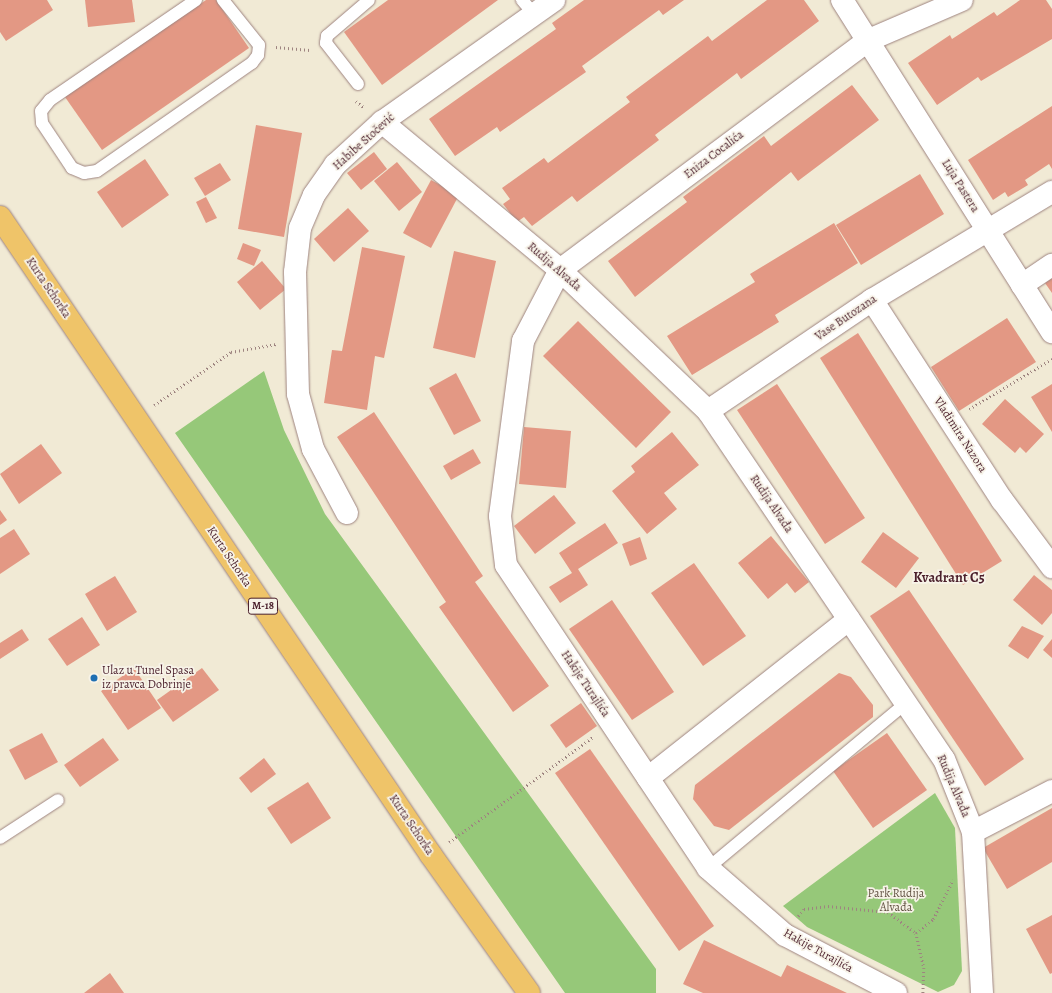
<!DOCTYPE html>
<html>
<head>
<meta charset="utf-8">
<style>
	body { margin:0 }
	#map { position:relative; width:1052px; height:993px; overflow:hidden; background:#f1ead5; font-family:Alegreya,serif }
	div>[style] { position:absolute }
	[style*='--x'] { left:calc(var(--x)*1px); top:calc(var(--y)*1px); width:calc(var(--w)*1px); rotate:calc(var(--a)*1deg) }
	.green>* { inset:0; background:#96c879 }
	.building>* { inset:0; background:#e39884 }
	.path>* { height:2.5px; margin-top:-1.25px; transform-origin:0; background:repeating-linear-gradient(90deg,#9e8480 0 1px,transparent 0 4px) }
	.roads { filter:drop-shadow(0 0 1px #9e8480) drop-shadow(0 0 1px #9e8480) }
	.lane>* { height:12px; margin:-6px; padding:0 6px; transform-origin:6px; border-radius:6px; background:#fff }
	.street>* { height:22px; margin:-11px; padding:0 11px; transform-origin:11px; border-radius:11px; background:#fff }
	.primary>* { height:22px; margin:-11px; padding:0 11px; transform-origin:11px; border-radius:11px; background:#efc469 }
	.dots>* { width:11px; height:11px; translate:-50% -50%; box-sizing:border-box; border:2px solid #f7f3e8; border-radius:50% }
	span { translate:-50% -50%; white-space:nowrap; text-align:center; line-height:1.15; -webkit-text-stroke:3.5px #f7f3e8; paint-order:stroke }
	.shield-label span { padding:1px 3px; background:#f7f3e8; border:1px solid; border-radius:3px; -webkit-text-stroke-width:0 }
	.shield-label { font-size:11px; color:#4a1f2b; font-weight:700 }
	.street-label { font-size:12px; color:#4a1f2b }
	.poi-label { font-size:12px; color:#4a1f2b }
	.left { translate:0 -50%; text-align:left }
	.park-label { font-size:12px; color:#615242 }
	.quarter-label { font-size:14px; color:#4a1f2b; font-weight:700 }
</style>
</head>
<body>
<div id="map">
	<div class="green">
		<i style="clip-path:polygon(264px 371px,284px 430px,325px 514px,656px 969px,656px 993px,565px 993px,175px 433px)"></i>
		<i style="clip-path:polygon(935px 793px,955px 828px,962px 971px,954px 985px,938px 992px,807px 927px,783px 906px)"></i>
	</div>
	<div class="building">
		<i style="clip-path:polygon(0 0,47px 0,53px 10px,6px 41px,0 32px)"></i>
		<i style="clip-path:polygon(85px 0,132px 0,135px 22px,88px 27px)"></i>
		<i style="clip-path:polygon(206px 0,216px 0,249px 48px,102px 150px,65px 97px)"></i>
		<i style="clip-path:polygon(388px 0,498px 0,382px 85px,344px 32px)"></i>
		<i style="clip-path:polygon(584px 0,684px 0,663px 15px,659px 10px,582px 66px,586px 72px,500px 132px,497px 127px,455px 156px,429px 119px,556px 29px,552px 23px)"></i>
		<i style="clip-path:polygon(767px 0,804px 0,819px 21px,741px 79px,737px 73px,655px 135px,659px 140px,577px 202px,572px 196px,532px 226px,524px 217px,517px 222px,503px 204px,510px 199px,502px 188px,544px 158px,548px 163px,630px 102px,626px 97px,708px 36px,712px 41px)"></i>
		<i style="clip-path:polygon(1020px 0,1046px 0,1052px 9px,1052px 39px,981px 81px,978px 77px,937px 105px,908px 63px,950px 35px,952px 39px,994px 12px,997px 16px)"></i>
		<i style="clip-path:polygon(852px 85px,879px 120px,798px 181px,791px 172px,635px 297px,608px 261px,687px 202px,683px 197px,764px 136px,771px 146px)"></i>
		<i style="clip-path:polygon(1052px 106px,1052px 169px,1049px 164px,1025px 180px,1028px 185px,1008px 197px,1005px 192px,993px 200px,968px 160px)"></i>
		<i style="clip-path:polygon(256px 125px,302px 133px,284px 237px,238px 229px)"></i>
		<i style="clip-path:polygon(374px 152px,387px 169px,361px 190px,347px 173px)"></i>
		<i style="clip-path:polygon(145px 159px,169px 195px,122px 228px,97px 192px)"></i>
		<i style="clip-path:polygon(397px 162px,422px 192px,399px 211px,374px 181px)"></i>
		<i style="clip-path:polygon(220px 163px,231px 180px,205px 196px,194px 178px)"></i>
		<i style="clip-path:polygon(920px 174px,944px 214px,861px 265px,836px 225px)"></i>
		<i style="clip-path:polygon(431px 180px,459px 195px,431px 248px,403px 233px)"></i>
		<i style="clip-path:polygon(206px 197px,217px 218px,206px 223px,196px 202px)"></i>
		<i style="clip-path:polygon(348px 208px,369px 231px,334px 262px,314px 239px)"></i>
		<i style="clip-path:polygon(834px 223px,858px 263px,775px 315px,779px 322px,692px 375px,667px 336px,755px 282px,750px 274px)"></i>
		<i style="clip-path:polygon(243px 243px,261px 250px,254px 266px,237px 259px)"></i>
		<i style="clip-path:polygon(362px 247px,405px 256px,384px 358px,375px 356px,367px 410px,324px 403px,332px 350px,342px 351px)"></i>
		<i style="clip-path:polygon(454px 251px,496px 261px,475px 358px,433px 348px)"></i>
		<i style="clip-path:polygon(262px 261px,286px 289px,260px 310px,237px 282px)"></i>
		<i style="clip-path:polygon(1052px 278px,1052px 293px,1045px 283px)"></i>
		<i style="clip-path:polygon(1007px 318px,1036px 362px,959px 411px,931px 367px)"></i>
		<i style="clip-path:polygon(578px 321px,671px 412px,636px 448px,543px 356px)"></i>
		<i style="clip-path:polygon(858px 333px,1002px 561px,963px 585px,820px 358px)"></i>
		<i style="clip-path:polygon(456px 373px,481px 421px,454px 435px,429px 388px)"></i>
		<i style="clip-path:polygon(777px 384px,865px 518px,825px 544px,737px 410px)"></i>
		<i style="clip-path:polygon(1052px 384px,1052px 432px,1031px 397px)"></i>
		<i style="clip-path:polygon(1005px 399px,1044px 434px,1026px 453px,1020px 447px,1015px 453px,982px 424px)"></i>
		<i style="clip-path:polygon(374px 412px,483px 576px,475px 582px,549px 686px,513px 712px,439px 607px,446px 602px,337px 437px)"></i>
		<i style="clip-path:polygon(524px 427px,571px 431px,566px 488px,519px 484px)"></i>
		<i style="clip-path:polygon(672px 432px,699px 465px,664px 493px,677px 509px,647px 534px,612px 491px,635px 472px,631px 466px)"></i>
		<i style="clip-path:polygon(41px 444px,62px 473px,19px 504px,0 474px)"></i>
		<i style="clip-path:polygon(473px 449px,481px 463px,451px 480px,443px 466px)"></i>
		<i style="clip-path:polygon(554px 495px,576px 523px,535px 554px,514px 526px)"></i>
		<i style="clip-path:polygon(0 510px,7px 520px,0 525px)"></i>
		<i style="clip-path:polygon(605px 523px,618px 543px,578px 569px,588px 585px,560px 603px,549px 587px,572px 573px,559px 553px)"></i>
		<i style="clip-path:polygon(14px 529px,30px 554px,0 574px,0 538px)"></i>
		<i style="clip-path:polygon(883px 532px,919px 558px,896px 588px,861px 562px)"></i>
		<i style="clip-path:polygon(771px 536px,809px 582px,795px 593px,787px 583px,768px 599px,738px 563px)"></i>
		<i style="clip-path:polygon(640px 537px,647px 559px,630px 566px,622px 544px)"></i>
		<i style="clip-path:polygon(694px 563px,746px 636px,703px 666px,651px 593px)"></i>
		<i style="clip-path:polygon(1034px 575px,1052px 590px,1052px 613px,1042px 625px,1013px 600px)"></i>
		<i style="clip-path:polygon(115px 576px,137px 612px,107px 631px,85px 594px)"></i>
		<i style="clip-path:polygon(909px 590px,1024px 759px,985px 786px,870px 616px)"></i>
		<i style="clip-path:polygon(612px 600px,674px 692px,632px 720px,569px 629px)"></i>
		<i style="clip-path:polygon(82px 617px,100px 645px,67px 666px,48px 639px)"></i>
		<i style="clip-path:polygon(1022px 626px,1044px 636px,1028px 659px,1008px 646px)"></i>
		<i style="clip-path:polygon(22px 629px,29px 640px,0 659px,0 643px)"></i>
		<i style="clip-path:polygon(1052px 639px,1052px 658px,1043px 650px)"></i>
		<i style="clip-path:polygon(134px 668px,161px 708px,128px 730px,101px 691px)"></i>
		<i style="clip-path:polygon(202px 668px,219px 690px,173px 722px,157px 700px)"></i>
		<i style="clip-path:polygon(839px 673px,851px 677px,873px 705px,873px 717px,729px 830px,714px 826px,693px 799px,695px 785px)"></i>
		<i style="clip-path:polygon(581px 703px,597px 726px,566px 748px,550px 725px)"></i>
		<i style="clip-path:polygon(42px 733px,58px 762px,25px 780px,9px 750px)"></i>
		<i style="clip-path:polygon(887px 733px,927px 790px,873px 828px,833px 771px)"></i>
		<i style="clip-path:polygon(103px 738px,119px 760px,80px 787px,64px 765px)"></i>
		<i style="clip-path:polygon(590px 749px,714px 926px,679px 951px,555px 773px)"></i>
		<i style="clip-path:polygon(264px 758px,276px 774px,251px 793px,239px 778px)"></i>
		<i style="clip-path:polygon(308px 782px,331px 818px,291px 844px,267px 808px)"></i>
		<i style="clip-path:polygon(1052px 808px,1052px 862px,1007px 889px,983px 848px)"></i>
		<i style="clip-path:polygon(1052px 915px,1052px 973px,1050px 974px,1026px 929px)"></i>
		<i style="clip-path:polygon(704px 940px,781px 977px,787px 965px,847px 993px,703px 993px,683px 984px)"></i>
		<i style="clip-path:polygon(110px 973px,124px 993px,84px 993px)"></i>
	</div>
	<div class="path">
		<i style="--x:276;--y:47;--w:34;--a:5"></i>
		<i style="--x:356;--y:101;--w:11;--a:38"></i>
		<i style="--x:154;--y:405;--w:93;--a:-34.5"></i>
		<i style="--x:231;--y:352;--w:46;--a:-10.1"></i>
		<i style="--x:969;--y:409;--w:97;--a:-31.1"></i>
		<i style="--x:449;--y:842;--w:178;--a:-36.1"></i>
		<i style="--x:798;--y:916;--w:9;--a:-49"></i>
		<i style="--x:804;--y:909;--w:24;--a:-7"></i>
		<i style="--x:828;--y:906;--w:60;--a:5.7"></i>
		<i style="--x:888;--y:912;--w:35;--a:37"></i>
		<i style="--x:916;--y:933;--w:22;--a:-39"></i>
		<i style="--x:933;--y:919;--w:44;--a:-62.9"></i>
		<i style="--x:916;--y:933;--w:36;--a:77"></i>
		<i style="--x:924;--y:968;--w:25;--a:92"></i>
	</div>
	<div class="roads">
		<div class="lane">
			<i style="--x:196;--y:0;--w:177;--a:145.6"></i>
			<i style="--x:50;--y:100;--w:14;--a:129"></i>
			<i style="--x:41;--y:111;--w:12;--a:85"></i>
			<i style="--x:42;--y:123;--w:54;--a:56.3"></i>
			<i style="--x:72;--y:168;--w:13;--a:23"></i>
			<i style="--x:84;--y:173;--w:13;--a:-9"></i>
			<i style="--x:97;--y:171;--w:189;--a:-34.9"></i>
			<i style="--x:252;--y:63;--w:10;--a:-53"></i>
			<i style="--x:258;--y:55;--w:10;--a:-84"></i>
			<i style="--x:259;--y:45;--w:58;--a:-128.7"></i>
			<i style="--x:522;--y:0;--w:18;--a:49"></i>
			<i style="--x:358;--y:84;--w:52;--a:-128"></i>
			<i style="--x:326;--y:43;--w:7;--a:-82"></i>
			<i style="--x:327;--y:36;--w:55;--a:-40.6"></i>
			<i style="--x:0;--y:838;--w:69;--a:-33.2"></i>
			<i style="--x:708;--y:868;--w:258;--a:-39.8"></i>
		</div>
		<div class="street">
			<i style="--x:842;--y:0;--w:393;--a:57.7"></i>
			<i style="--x:382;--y:122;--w:231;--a:39.7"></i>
			<i style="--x:560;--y:270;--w:204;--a:43.6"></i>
			<i style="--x:708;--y:411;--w:420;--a:55.9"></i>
			<i style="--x:944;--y:759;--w:79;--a:68.3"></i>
			<i style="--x:973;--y:832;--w:161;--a:86.8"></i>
			<i style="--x:1022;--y:285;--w:36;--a:-34"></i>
			<i style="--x:872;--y:300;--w:239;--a:57"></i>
			<i style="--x:1002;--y:500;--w:84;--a:53.3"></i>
			<i style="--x:708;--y:411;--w:198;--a:-34.1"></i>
			<i style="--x:872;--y:300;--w:210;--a:-31"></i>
			<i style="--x:347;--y:513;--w:72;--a:-118"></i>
			<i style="--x:313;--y:449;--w:57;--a:-105.3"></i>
			<i style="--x:298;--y:394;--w:122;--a:-91.4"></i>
			<i style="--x:295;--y:272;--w:44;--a:-83.5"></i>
			<i style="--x:300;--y:228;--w:36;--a:-67"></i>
			<i style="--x:314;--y:195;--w:37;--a:-55"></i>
			<i style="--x:335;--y:165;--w:64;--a:-42.5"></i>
			<i style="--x:382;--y:122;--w:211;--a:-35.3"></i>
			<i style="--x:648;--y:778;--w:256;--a:-38.3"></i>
			<i style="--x:973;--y:832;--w:89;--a:-27.4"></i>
			<i style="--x:896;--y:993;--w:125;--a:-152.4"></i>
			<i style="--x:785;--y:935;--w:102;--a:-139"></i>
			<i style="--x:708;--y:868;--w:364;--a:-123.7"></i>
			<i style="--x:506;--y:565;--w:49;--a:-97"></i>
			<i style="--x:500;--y:516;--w:177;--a:-82.5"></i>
			<i style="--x:523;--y:341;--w:80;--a:-62.5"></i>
			<i style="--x:560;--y:270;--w:385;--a:-36.7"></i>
			<i style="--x:869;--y:40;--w:101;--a:-23.3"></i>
		</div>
		<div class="primary">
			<i style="--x:0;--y:217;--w:770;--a:55.96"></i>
			<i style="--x:431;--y:855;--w:169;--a:54.6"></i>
		</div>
	</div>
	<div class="dots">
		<i style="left:94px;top:678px;background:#1f6fb2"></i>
	</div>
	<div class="shield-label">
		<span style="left:263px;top:606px">M-18</span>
	</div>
	<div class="street-label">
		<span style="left:364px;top:142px;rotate:-42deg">Habibe Stočević</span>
		<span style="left:714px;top:155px;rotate:-37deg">Eniza Cocalića</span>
		<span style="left:960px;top:186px;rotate:58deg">Luja Pastera</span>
		<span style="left:554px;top:267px;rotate:41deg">Rudija Alvađa</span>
		<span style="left:48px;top:288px;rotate:56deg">Kurta Schorka</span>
		<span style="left:846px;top:318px;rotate:-34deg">Vase Butozana</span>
		<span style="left:960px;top:435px;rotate:57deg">Vladimira Nazora</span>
		<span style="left:771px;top:504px;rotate:56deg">Rudija Alvađa</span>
		<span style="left:229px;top:557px;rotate:56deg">Kurta Schorka</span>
		<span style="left:585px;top:684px;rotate:56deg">Hakije Turajlića</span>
		<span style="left:953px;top:786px;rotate:67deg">Rudija Alvađa</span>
		<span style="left:411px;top:825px;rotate:56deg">Kurta Schorka</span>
		<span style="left:818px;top:951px;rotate:29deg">Hakije Turajlića</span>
	</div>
	<div class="poi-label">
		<span class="left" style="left:102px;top:678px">Ulaz u Tunel Spasa<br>iz pravca Dobrinje</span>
	</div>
	<div class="park-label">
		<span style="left:896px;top:901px">Park Rudija<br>Alvađa</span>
	</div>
	<div class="quarter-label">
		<span style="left:949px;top:578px">Kvadrant C5</span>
	</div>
</div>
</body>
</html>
